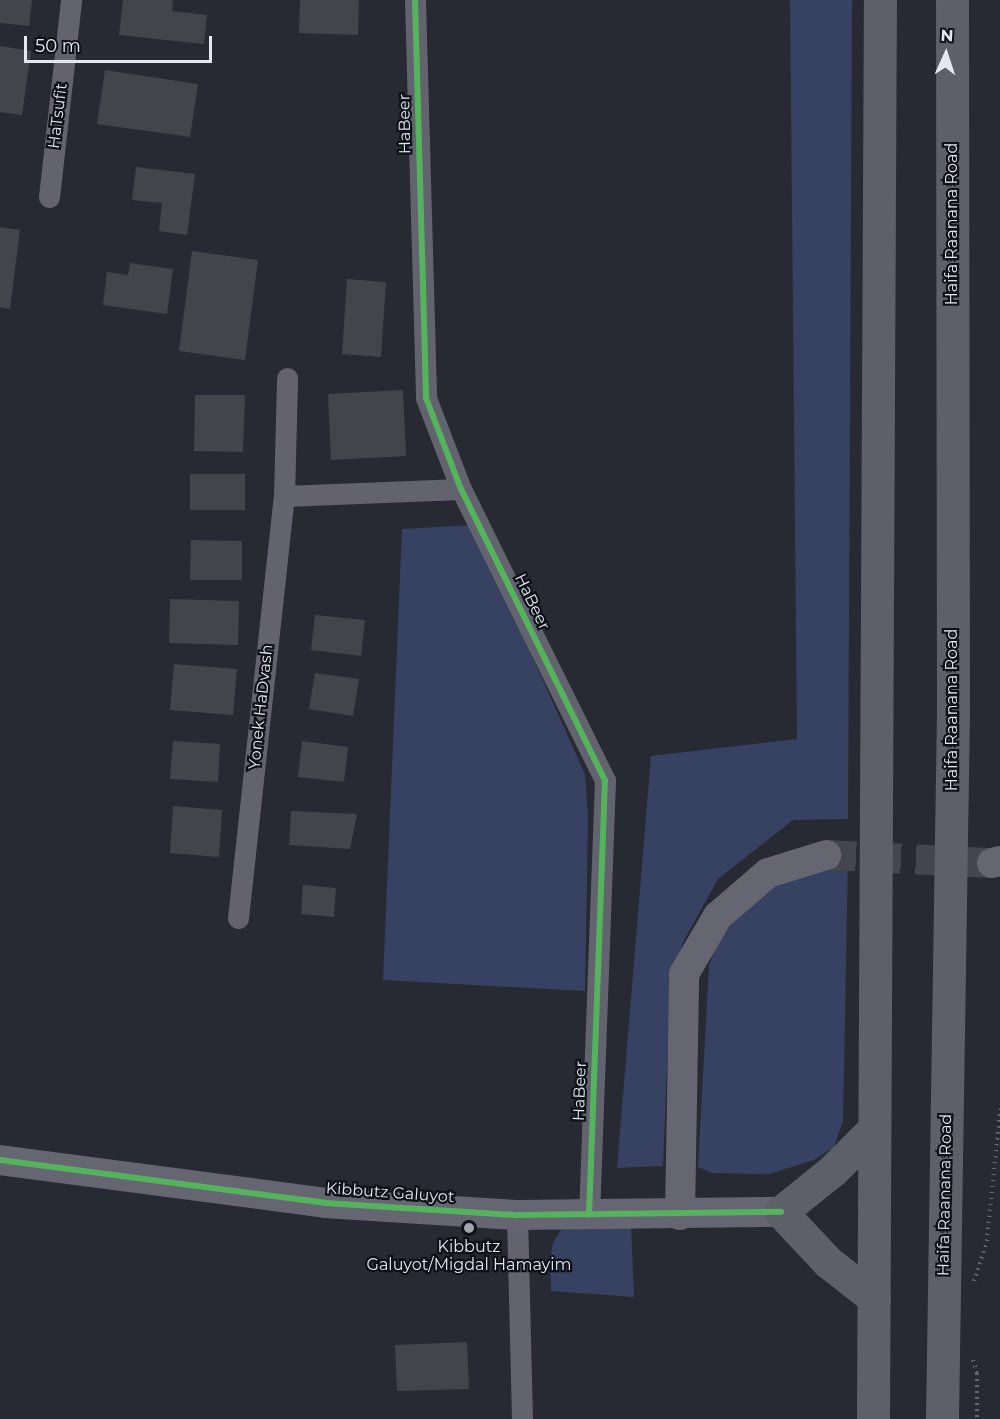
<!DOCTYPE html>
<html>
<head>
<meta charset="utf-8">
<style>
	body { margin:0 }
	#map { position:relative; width:1000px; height:1419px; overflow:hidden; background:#272a32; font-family:Montserrat,sans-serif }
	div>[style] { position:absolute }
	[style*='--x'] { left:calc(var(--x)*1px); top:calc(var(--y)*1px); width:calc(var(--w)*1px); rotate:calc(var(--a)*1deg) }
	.green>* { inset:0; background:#374262 }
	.building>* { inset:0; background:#42454b }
	.secondary-tunnel>* { height:30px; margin-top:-15px; transform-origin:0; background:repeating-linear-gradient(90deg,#43464f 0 30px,transparent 0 45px) }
	.path>* { height:4px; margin-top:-2px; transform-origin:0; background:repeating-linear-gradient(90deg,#66666e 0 1.5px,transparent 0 6px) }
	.street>* { height:21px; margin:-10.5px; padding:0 10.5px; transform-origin:10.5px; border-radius:10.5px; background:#62636e }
	.secondary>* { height:30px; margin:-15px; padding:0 15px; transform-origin:15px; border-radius:15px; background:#656671 }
	.highway>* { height:33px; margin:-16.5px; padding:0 16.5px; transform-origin:16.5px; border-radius:16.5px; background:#5e6069 }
	.cycleway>* { height:6px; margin:-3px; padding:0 3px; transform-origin:3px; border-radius:3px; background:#56b35d }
	.dots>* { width:16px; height:16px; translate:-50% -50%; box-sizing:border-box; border:3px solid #0e1118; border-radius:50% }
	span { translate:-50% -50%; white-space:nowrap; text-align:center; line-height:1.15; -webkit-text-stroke:4.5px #0e1118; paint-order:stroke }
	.street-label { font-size:16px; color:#e3e7f1 }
	.poi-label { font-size:16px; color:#e3e7f1 }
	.north { position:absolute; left:916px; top:24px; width:60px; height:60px; -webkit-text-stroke:4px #0e1118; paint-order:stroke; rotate:3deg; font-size:16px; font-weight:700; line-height:24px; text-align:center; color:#e3e7f1 }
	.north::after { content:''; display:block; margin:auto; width:21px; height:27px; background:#e3e7f1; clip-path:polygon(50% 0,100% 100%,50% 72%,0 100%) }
	.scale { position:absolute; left:24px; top:36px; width:188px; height:27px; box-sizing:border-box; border:3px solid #e3e7f1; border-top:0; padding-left:8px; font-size:18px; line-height:21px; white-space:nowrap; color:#e3e7f1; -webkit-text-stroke:4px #0e1118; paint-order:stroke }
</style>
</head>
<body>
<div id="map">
	<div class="green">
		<i style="clip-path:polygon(790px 0,852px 0,848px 819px,793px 820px,718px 879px,683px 942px,670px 997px,663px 1166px,617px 1168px,651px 756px,797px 739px)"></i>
		<i style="clip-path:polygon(473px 525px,585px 774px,588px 816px,585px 991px,383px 980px,402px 529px)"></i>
		<i style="clip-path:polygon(848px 858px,843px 1121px,834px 1147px,814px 1160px,769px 1174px,712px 1173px,698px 1167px,709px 965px,717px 946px,738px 913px,772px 882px,829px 860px)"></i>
		<i style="clip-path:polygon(631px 1224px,634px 1297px,551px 1291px,550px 1259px,553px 1243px,563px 1227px)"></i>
	</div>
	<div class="building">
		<i style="clip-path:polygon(0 0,32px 0,29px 26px,0 23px)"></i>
		<i style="clip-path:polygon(123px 0,173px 0,172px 11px,207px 15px,204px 44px,119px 35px)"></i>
		<i style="clip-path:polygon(300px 0,359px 0,358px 35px,299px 33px)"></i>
		<i style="clip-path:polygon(0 46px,31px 51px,22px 115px,0 112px)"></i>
		<i style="clip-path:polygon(105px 70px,198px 84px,190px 137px,97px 124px)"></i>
		<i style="clip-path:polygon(136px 167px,195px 174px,187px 235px,159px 231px,162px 203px,132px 200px)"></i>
		<i style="clip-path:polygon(0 227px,20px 230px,10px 309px,0 307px)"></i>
		<i style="clip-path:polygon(192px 251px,258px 260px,245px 360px,179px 351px)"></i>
		<i style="clip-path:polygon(130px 263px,173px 269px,167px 314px,103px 305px,107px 272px,128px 275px)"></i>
		<i style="clip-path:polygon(347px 279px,386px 282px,381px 357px,342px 354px)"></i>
		<i style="clip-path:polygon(403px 390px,406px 456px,331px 460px,328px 394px)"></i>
		<i style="clip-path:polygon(195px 395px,245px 395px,243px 452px,194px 451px)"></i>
		<i style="clip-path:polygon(190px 474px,245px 474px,245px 510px,190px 510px)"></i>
		<i style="clip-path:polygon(191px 540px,242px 541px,242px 580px,190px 580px)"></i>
		<i style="clip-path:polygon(170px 599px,239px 601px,238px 645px,169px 643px)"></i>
		<i style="clip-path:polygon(315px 615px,365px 620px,361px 656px,311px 650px)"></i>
		<i style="clip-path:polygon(174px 664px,237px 669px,233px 715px,170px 710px)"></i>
		<i style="clip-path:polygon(315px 673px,359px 679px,353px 716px,309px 709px)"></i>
		<i style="clip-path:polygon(173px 741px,220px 744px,218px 782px,170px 779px)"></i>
		<i style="clip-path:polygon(302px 741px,348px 747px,344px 782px,298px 777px)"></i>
		<i style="clip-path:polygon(173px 806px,222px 810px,219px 857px,170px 853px)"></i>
		<i style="clip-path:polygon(291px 811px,357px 814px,350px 849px,289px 845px)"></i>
		<i style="clip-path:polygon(303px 885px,336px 888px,334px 917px,301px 914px)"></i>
		<i style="clip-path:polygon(467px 1342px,469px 1389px,397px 1391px,395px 1345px)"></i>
	</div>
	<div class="secondary-tunnel">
		<i style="--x:826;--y:855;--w:166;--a:2.8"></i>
	</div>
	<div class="path">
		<i style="--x:974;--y:1281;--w:42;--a:-72"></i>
		<i style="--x:987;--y:1241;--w:133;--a:-84.4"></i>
		<i style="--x:973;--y:1360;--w:14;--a:73"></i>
		<i style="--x:977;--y:1373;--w:46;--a:90"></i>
	</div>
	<div class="street">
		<i style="--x:415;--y:0;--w:398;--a:88.4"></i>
		<i style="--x:426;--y:398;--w:97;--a:69"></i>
		<i style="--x:461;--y:489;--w:325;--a:63.7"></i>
		<i style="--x:605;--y:780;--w:435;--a:92.1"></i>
		<i style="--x:49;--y:197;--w:198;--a:-83.6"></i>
		<i style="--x:284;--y:496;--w:177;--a:-2.3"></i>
		<i style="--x:238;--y:918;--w:424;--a:-83.8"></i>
		<i style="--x:284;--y:496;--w:118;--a:-88.5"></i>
		<i style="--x:517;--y:1215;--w:204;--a:88.6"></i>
	</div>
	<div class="secondary">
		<i style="--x:992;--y:863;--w:8;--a:-14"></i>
		<i style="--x:0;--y:1160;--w:328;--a:7.5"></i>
		<i style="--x:325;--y:1203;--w:192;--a:3.6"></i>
		<i style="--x:517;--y:1215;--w:264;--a:-0.7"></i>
		<i style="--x:680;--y:1215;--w:241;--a:-89"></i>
		<i style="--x:684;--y:974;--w:67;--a:-59.6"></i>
		<i style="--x:718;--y:916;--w:66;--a:-40.7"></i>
		<i style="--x:768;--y:873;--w:61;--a:-17.2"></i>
	</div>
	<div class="highway">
		<i style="--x:874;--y:1298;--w:58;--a:-142"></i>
		<i style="--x:828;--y:1262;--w:69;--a:-133.2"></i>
		<i style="--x:781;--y:1212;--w:67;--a:-38.9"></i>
		<i style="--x:833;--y:1170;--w:58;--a:-45"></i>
		<i style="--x:873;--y:1419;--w:1419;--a:-89.72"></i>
		<i style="--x:942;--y:1419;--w:706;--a:-89.11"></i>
		<i style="--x:953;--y:713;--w:713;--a:-90.08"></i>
	</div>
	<div class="cycleway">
		<i style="--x:415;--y:0;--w:398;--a:88.4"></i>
		<i style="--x:426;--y:398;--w:97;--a:69"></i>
		<i style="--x:461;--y:489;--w:325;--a:63.7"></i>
		<i style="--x:605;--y:780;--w:435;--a:92.1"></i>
		<i style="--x:0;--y:1160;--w:328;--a:7.5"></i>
		<i style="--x:325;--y:1203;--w:192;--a:3.6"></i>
		<i style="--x:517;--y:1215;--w:264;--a:-0.7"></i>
	</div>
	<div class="dots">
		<i style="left:469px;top:1228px;background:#a1a5ae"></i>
	</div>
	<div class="street-label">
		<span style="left:58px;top:116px;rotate:-83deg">HaTsufit</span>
		<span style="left:405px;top:124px;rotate:-91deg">HaBeer</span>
		<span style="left:952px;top:224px;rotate:-90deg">Haifa Raanana Road</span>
		<span style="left:532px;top:602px;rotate:64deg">HaBeer</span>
		<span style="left:261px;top:707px;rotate:-84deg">Yonek HaDvash</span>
		<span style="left:952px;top:710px;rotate:-90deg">Haifa Raanana Road</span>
		<span style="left:580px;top:1091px;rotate:-88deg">HaBeer</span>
		<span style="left:390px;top:1193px;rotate:4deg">Kibbutz Galuyot</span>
		<span style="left:945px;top:1195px;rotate:-89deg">Haifa Raanana Road</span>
	</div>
	<div class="poi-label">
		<span style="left:469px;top:1256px">Kibbutz<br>Galuyot/Migdal Hamayim</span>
	</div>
	<div class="north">N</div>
	<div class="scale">50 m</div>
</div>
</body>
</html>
